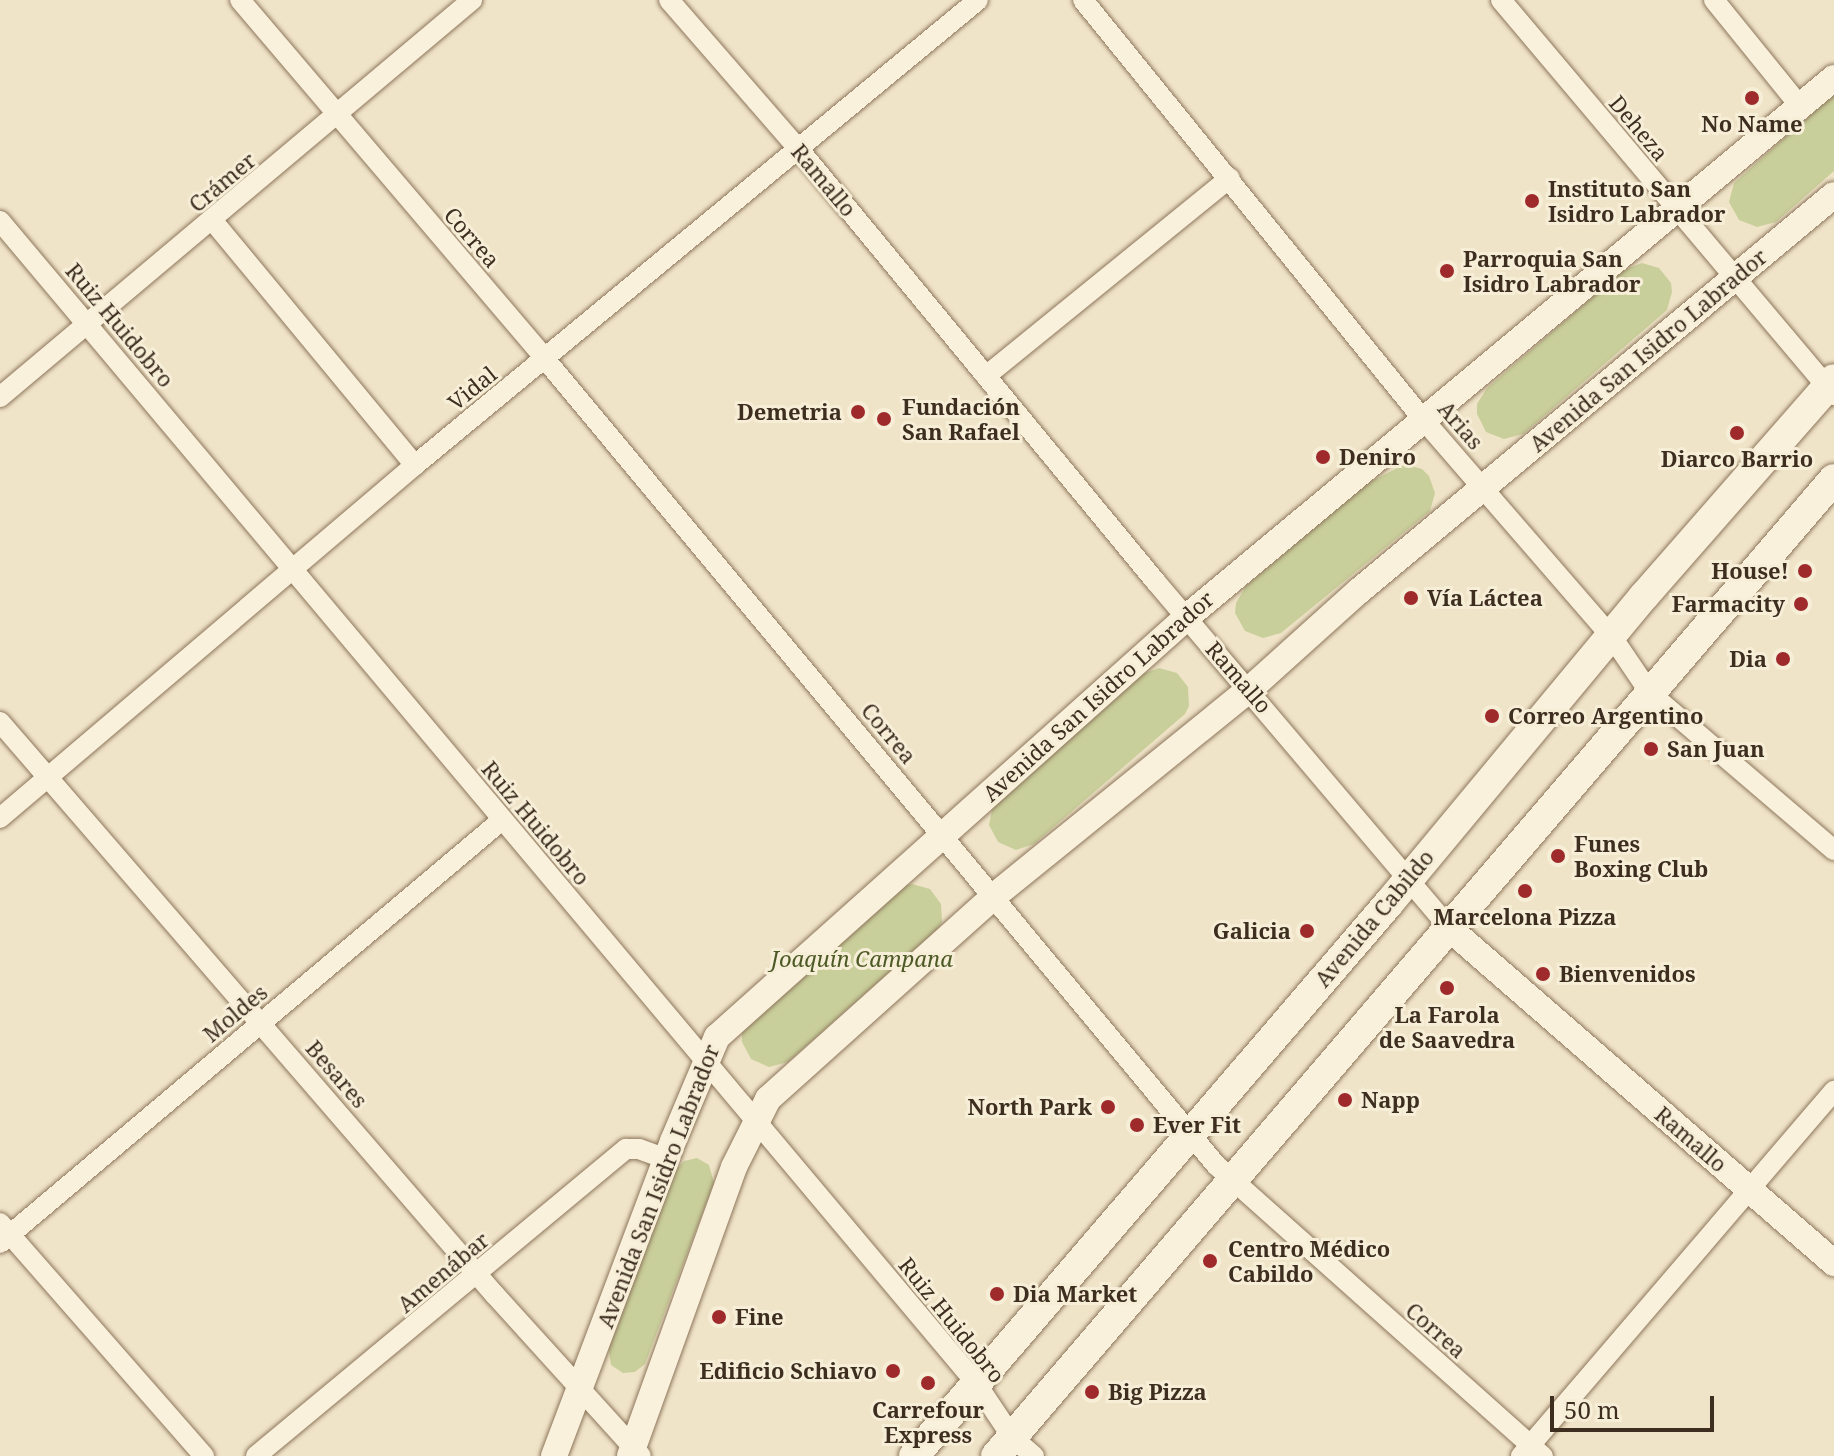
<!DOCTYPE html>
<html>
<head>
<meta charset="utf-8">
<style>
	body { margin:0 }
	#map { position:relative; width:1834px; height:1456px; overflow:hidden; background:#f0e4c8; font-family:"Noto Serif",serif }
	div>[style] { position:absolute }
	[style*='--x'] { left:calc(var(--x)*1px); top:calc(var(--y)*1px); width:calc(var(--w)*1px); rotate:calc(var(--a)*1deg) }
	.green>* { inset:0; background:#c9cf9b }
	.roads { filter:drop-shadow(0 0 2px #8d765c) drop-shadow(0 0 2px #8d765c) }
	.minor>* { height:20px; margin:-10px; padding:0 10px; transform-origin:10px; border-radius:10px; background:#faf1dc }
	.tertiary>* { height:26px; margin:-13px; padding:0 13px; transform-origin:13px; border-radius:13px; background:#faf1dc }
	.secondary>* { height:30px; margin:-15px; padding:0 15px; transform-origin:15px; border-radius:15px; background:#faf1dc }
	.dots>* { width:22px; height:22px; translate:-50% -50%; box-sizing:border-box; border:4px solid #f7eed8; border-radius:50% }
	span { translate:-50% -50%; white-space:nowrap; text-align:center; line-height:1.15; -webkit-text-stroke:6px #f7eed8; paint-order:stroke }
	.poi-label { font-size:22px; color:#3d2e20; font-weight:700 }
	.left { translate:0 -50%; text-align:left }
	.right { translate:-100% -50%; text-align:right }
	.street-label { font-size:22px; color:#3d2e20 }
	.park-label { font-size:22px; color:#4d5a26; font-style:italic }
	.scale { position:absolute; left:1550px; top:1396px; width:164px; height:36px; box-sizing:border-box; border:4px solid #3d2e20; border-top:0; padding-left:10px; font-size:24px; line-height:28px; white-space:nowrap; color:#3d2e20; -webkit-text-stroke:6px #f7eed8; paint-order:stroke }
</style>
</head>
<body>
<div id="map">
	<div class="green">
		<i style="clip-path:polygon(1834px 94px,1834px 171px,1776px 222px,1757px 227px,1739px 220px,1729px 202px,1734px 183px)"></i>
		<i style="clip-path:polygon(1642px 263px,1659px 268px,1671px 283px,1672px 292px,1667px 310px,1523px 434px,1504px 439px,1486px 432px,1477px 414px,1477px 404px,1487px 388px,1624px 270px)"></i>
		<i style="clip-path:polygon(1405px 464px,1422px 469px,1429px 476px,1435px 493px,1430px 511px,1281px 633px,1263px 638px,1245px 631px,1235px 613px,1236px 603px,1246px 586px,1364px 485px)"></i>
		<i style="clip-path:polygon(1159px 668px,1177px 673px,1188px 687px,1189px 706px,1185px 714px,1034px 844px,1016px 850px,998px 842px,989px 825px,993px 805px,1142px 674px)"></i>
		<i style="clip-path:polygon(912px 884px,930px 889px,941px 904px,942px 922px,937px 930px,788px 1062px,769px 1067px,751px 1059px,742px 1042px,742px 1032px,903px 886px)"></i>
		<i style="clip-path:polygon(697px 1158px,709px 1165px,714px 1183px,645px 1364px,635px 1372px,623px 1373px,611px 1365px,608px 1346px,675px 1171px,684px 1161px)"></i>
	</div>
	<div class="roads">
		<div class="minor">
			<i style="--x:240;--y:0;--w:471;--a:49.6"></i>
			<i style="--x:545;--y:359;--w:1049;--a:50.22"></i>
			<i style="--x:1216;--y:1165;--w:438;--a:41.7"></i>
			<i style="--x:669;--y:0;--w:195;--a:49"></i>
			<i style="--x:797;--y:147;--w:564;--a:50.47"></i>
			<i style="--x:1156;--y:582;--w:455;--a:49.7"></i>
			<i style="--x:1083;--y:0;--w:538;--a:50.96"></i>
			<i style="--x:1422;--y:418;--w:290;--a:49.1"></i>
			<i style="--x:1612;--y:637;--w:68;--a:55.8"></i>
			<i style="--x:1650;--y:693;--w:242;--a:40.5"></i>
			<i style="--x:1501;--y:0;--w:517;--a:49.87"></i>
			<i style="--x:1714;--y:0;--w:135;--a:51"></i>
			<i style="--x:0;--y:221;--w:1518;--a:49.97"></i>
			<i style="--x:976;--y:1383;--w:65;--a:56.3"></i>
			<i style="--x:1012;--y:1437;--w:29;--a:41"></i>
			<i style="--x:213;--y:221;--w:317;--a:50.4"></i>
			<i style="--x:986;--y:376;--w:314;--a:-39.1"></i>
			<i style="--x:0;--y:397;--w:617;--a:-40.07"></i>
			<i style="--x:0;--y:722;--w:757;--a:49.18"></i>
			<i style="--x:495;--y:1295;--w:217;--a:47.8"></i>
			<i style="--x:0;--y:818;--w:545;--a:-40.38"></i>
			<i style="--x:415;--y:465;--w:730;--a:-39.55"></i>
			<i style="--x:0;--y:1223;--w:310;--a:48.8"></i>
			<i style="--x:0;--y:1243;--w:656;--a:-40.12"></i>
			<i style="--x:256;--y:1456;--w:481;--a:-39.7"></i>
			<i style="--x:626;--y:1149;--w:13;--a:0"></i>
			<i style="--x:639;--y:1149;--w:30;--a:20"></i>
			<i style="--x:1521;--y:1456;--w:481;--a:-49.4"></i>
		</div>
		<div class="tertiary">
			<i style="--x:1450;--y:929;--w:509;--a:41.02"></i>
			<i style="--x:554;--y:1456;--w:337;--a:-69.3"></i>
			<i style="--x:673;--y:1141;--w:113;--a:-67.1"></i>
			<i style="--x:717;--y:1037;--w:630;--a:-41.78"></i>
			<i style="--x:1187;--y:617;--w:842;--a:-39.8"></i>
			<i style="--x:630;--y:1456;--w:307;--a:-70.2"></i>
			<i style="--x:734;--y:1167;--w:76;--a:-63.4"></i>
			<i style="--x:768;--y:1099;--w:302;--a:-41.9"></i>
			<i style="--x:993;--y:897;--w:331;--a:-39"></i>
			<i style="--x:1250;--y:689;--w:147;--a:-42"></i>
			<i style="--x:1359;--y:591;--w:618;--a:-39.82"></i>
		</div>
		<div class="secondary">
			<i style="--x:914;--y:1456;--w:729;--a:-49.34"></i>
			<i style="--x:1389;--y:903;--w:399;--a:-50.3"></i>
			<i style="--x:1644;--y:596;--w:288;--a:-48.8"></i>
			<i style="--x:996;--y:1456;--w:1287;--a:-49.38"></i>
		</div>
	</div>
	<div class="dots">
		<i style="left:1752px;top:98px;background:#9e2a2b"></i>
		<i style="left:1532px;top:201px;background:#9e2a2b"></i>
		<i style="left:1447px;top:271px;background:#9e2a2b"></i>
		<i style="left:858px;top:412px;background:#9e2a2b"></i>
		<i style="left:884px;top:419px;background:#9e2a2b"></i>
		<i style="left:1737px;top:433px;background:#9e2a2b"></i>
		<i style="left:1323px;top:457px;background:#9e2a2b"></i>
		<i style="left:1805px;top:571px;background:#9e2a2b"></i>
		<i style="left:1411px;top:598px;background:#9e2a2b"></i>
		<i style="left:1801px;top:604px;background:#9e2a2b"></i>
		<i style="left:1783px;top:659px;background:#9e2a2b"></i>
		<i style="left:1492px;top:716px;background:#9e2a2b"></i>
		<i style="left:1651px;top:749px;background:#9e2a2b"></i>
		<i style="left:1558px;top:856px;background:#9e2a2b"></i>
		<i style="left:1525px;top:891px;background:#9e2a2b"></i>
		<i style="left:1307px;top:931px;background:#9e2a2b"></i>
		<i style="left:1543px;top:974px;background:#9e2a2b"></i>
		<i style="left:1447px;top:988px;background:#9e2a2b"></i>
		<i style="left:1345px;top:1100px;background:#9e2a2b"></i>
		<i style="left:1108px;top:1107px;background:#9e2a2b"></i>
		<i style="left:1137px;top:1125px;background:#9e2a2b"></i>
		<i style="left:1210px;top:1261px;background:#9e2a2b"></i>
		<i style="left:997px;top:1294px;background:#9e2a2b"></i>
		<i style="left:719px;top:1317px;background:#9e2a2b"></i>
		<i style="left:893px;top:1371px;background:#9e2a2b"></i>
		<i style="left:928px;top:1383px;background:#9e2a2b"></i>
		<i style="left:1092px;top:1392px;background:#9e2a2b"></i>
	</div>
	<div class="poi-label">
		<span style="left:1752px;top:124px">No Name</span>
		<span class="left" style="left:1548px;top:201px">Instituto San<br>Isidro Labrador</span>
		<span class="left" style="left:1463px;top:271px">Parroquia San<br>Isidro Labrador</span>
		<span class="left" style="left:902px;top:419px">Fundación<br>San Rafael</span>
		<span class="right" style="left:842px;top:412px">Demetria</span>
		<span class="left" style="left:1339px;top:457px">Deniro</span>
		<span style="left:1737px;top:459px">Diarco Barrio</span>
		<span class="right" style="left:1789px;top:571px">House!</span>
		<span class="left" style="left:1427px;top:598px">Vía Láctea</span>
		<span class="right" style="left:1785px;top:604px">Farmacity</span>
		<span class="right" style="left:1767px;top:659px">Dia</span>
		<span class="left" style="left:1508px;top:716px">Correo Argentino</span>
		<span class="left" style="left:1667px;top:749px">San Juan</span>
		<span class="left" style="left:1574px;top:856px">Funes<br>Boxing Club</span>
		<span style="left:1525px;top:917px">Marcelona Pizza</span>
		<span class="right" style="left:1291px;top:931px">Galicia</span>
		<span class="left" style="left:1559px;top:974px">Bienvenidos</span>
		<span style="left:1447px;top:1027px">La Farola<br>de Saavedra</span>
		<span class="left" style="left:1361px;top:1100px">Napp</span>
		<span class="right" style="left:1092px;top:1107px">North Park</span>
		<span class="left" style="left:1153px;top:1125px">Ever Fit</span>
		<span class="left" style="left:1228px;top:1261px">Centro Médico<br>Cabildo</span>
		<span class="left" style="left:1013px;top:1294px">Dia Market</span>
		<span class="left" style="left:735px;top:1317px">Fine</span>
		<span class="right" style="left:877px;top:1371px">Edificio Schiavo</span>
		<span class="left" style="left:1108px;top:1392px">Big Pizza</span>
		<span style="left:928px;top:1422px">Carrefour<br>Express</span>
	</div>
	<div class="street-label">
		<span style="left:1639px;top:128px;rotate:50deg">Deheza</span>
		<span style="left:824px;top:180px;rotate:50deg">Ramallo</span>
		<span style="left:222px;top:182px;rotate:-40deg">Crámer</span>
		<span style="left:472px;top:237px;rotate:49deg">Correa</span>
		<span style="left:120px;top:325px;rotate:50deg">Ruiz Huidobro</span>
		<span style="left:1648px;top:350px;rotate:-40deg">Avenida San Isidro Labrador</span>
		<span style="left:472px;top:388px;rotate:-39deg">Vidal</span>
		<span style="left:1461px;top:425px;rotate:49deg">Arias</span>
		<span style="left:1239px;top:677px;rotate:49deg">Ramallo</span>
		<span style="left:1098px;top:696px;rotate:-42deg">Avenida San Isidro Labrador</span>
		<span style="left:889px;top:733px;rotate:50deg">Correa</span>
		<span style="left:536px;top:823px;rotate:50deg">Ruiz Huidobro</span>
		<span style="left:1374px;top:918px;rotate:-50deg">Avenida Cabildo</span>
		<span style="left:235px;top:1013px;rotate:-40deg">Moldes</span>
		<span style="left:337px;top:1074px;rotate:49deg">Besares</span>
		<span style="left:1691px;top:1139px;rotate:41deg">Ramallo</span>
		<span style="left:658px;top:1186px;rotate:-69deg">Avenida San Isidro Labrador</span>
		<span style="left:443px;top:1272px;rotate:-40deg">Amenábar</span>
		<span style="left:952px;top:1320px;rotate:51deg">Ruiz Huidobro</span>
		<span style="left:1436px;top:1330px;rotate:41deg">Correa</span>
	</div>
	<div class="park-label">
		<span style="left:862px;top:959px">Joaquín Campana</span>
	</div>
	<div class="scale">50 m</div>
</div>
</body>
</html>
